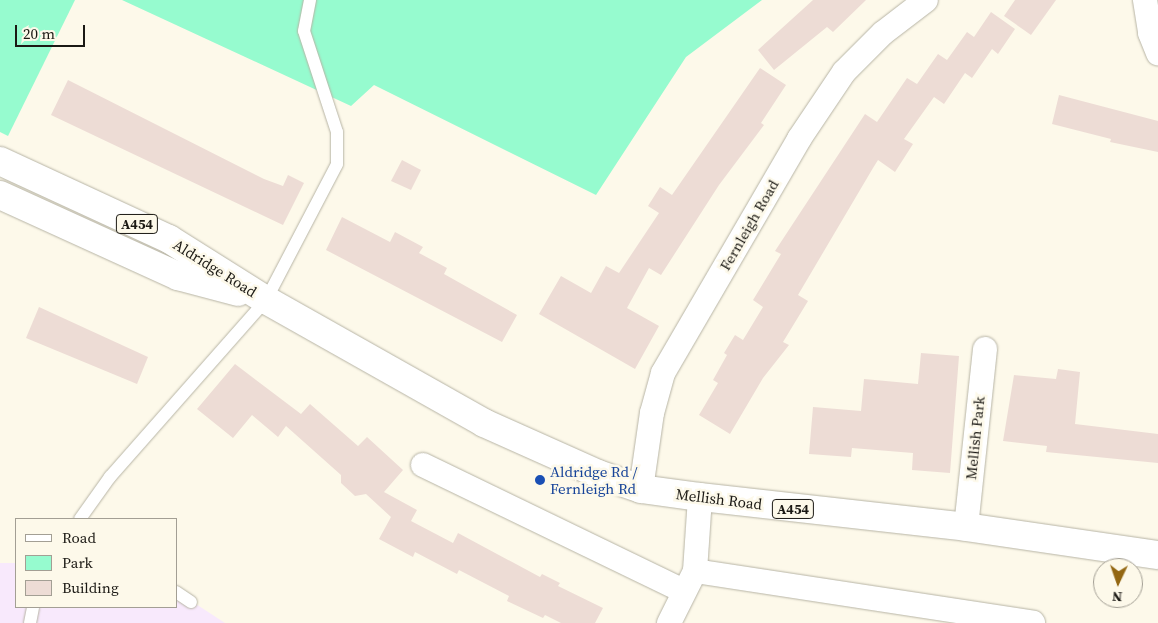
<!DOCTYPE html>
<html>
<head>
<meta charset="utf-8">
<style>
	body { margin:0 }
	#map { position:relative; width:1158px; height:623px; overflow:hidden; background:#fdf9ea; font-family:"Source Serif 4",serif }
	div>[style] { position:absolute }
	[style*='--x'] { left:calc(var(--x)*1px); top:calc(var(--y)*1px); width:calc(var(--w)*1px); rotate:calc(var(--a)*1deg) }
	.commercial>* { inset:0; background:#f8e9fc }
	.green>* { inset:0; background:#96fbcf }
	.building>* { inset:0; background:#eddcd5 }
	.roads { filter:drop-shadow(0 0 1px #b7b4a5) drop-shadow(0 0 1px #b7b4a5) }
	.service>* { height:12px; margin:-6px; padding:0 6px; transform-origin:6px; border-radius:6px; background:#fff }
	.minor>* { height:24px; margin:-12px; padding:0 12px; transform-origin:12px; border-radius:12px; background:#fff }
	.primary>* { height:28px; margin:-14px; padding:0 14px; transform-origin:14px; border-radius:14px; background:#fff }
	.dots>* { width:14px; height:14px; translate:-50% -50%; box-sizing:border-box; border:2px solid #fdf9ea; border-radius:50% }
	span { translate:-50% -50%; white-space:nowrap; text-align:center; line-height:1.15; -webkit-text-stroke:5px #fdf9ea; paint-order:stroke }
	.shield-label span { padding:1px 4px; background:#fdf9ea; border:1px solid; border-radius:4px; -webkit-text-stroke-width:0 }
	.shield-label { font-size:14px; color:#1b1914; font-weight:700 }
	.street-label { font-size:15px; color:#1b1914 }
	.transit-label { font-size:15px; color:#164399 }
	.left { translate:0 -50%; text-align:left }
	.legend { position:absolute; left:15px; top:518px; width:162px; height:90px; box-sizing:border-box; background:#fdf9ea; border:1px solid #a39f94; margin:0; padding:6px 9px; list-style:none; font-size:15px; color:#1b1914 }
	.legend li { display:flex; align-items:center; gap:10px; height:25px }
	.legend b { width:25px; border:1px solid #a39f94 }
	.north { position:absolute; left:1093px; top:558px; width:50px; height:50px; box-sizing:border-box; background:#fdf9ea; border:1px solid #a39f94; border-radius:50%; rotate:183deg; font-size:14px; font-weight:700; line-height:20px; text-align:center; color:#1b1914 }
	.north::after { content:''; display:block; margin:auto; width:18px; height:22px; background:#936712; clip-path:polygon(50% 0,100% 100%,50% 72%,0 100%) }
	.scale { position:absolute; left:15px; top:25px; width:70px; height:22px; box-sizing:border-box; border:2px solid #1b1914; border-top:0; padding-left:6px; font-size:15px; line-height:18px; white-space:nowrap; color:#1b1914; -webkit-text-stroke:4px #fdf9ea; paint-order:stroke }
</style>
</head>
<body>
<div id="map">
	<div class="commercial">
		<i style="clip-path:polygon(0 563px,16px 563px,16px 607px,176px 607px,176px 591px,225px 623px,0 623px)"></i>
	</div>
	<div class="green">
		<i style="clip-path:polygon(0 0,75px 0,8px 136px,0 132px)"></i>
		<i style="clip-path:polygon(122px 0,762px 0,686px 57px,596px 195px,374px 85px,351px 106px)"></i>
	</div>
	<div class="building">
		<i style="clip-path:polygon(813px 0,866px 0,833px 32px,827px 27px,774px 70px,758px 50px)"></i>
		<i style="clip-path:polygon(1015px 0,1056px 0,1031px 35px,1004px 16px)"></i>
		<i style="clip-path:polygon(991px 12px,1015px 29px,998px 54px,992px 49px,972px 78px,965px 73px,944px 104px,934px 97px,904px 139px,913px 144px,895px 172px,878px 160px,873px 168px,798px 295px,808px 301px,783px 342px,789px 345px,763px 378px,730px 434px,699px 415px,718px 383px,713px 380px,727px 355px,724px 353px,735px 335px,743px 340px,763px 307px,753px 300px,781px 254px,775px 251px,865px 114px,877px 122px,907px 78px,917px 84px,938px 54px,947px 60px,967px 32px,974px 37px)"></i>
		<i style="clip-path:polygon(760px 68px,786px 85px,761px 123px,764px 125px,719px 185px,661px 275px,649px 268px,627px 308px,659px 326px,635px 369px,539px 314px,561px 276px,591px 293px,606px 266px,619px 273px,659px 213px,648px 206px,660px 187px,672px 195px)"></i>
		<i style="clip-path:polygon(68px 80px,264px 179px,283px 186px,288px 175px,304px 183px,283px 225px,51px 115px)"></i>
		<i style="clip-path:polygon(1059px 95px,1158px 121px,1158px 152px,1110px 142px,1111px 139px,1052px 124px)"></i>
		<i style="clip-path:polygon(402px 160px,421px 170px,411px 190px,391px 181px)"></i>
		<i style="clip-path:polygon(342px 217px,390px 242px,395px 232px,423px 247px,419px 253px,447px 268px,444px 274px,517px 315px,502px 342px,326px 250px)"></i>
		<i style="clip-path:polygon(39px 307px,148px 357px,137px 384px,26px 338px)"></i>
		<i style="clip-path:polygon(921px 353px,959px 356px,950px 473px,912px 470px,913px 453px,852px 448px,851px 457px,809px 454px,813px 407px,861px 411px,864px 379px,918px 384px)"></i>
		<i style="clip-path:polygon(235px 364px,301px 414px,310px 404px,358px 446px,367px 437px,403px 470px,384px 492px,417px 510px,411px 521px,453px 543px,458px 533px,540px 577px,542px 574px,560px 583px,558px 586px,603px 608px,595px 623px,561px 623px,545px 615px,543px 618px,507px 601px,509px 596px,459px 570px,457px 574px,415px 552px,413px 557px,379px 539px,391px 517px,366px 494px,355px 496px,341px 483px,341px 475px,286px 426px,278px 437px,252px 415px,233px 438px,197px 409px)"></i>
		<i style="clip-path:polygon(1058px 369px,1080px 372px,1075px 424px,1158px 434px,1158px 463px,1046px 452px,1047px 446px,1003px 441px,1014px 375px,1056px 379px)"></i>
	</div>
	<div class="roads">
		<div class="service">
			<i style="--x:80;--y:519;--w:52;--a:-54.5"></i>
			<i style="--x:110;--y:477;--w:236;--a:-48.6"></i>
			<i style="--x:266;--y:300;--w:153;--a:-62.4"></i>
			<i style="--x:337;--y:164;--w:32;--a:-90"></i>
			<i style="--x:337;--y:132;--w:106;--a:-108.1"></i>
			<i style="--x:304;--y:31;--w:32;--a:-79"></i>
			<i style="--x:176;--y:592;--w:18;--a:34"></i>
			<i style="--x:30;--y:623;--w:16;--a:-79"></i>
		</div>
		<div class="minor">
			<i style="--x:1145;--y:0;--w:33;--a:81"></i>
			<i style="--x:1150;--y:33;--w:22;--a:68"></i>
			<i style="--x:423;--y:465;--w:290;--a:25.8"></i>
			<i style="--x:641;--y:489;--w:77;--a:-81.8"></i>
			<i style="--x:652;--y:413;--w:41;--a:-74.6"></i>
			<i style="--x:663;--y:373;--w:271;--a:-59.8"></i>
			<i style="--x:799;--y:139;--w:81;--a:-56.1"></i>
			<i style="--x:844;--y:72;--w:55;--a:-45"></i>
			<i style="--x:883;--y:33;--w:54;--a:-37.5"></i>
			<i style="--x:966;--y:527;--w:179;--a:-83.9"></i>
			<i style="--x:695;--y:571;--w:342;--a:8.7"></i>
			<i style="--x:669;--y:623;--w:58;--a:-63.4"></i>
			<i style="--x:695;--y:571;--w:74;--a:-86.1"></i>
		</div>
		<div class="primary">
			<i style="--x:0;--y:161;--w:186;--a:24.8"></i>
			<i style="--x:169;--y:239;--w:115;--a:32.2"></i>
			<i style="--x:266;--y:300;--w:250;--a:29.4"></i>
			<i style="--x:484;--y:423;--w:125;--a:24.1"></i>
			<i style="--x:598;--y:474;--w:46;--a:19.2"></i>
			<i style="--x:641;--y:489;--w:60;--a:7.7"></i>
			<i style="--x:700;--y:497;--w:268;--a:6.4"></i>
			<i style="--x:966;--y:527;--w:194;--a:8.3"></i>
			<i style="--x:0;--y:195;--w:196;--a:24.5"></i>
			<i style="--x:178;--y:276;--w:62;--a:14.9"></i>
		</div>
	</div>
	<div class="dots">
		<i style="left:540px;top:480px;background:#1a4fb4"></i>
	</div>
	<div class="shield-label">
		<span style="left:137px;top:224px">A454</span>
		<span style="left:793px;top:509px">A454</span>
	</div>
	<div class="street-label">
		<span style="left:749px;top:225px;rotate:-60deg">Fernleigh Road</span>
		<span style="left:215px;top:268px;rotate:32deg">Aldridge Road</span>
		<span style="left:975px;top:438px;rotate:-84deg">Mellish Park</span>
		<span style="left:719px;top:499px;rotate:7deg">Mellish Road</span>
	</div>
	<div class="transit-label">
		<span class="left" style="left:550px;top:480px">Aldridge Rd /<br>Fernleigh Rd</span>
	</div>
	<ul class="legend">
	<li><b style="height:6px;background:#fff"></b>Road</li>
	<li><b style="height:14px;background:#96fbcf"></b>Park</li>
	<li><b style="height:14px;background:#eddcd5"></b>Building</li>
	</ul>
	<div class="north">N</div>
	<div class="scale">20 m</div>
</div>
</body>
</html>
